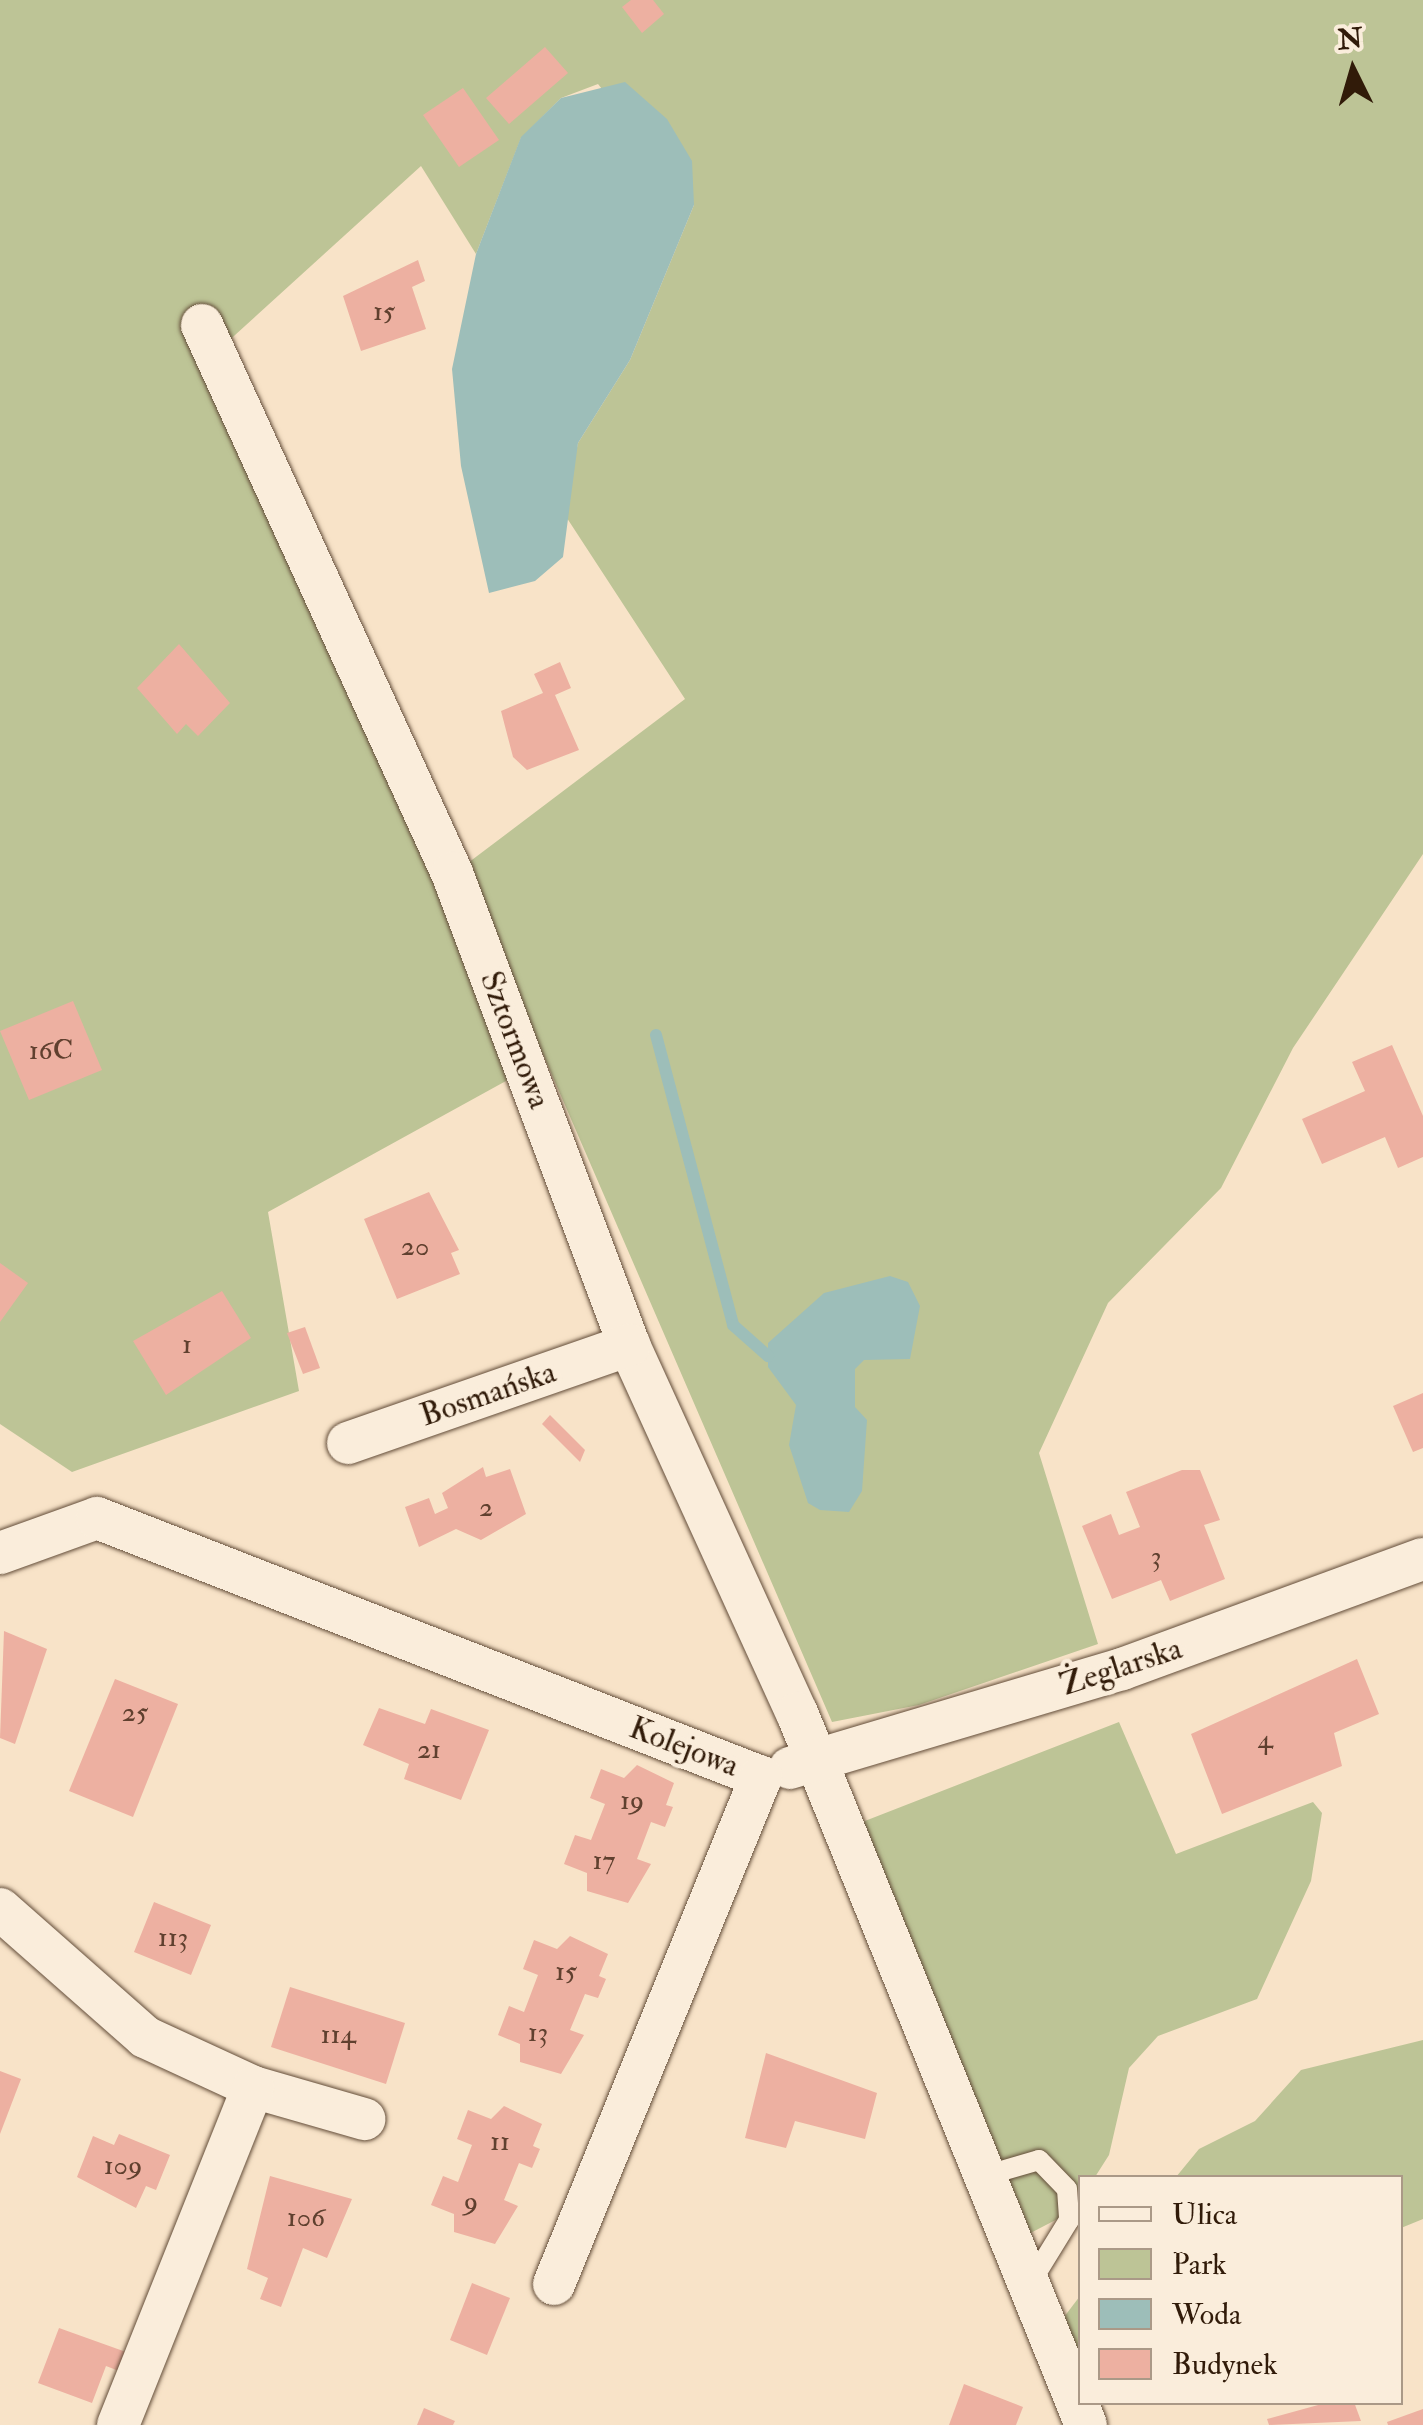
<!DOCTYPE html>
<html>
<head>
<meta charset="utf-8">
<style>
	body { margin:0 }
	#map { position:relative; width:1423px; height:2425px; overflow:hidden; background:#f8e3c8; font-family:"IM FELL Double Pica",serif }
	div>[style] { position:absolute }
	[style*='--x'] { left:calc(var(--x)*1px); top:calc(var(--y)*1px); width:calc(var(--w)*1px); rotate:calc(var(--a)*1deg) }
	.green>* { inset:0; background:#bdc496 }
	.water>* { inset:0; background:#9dbeb9 }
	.stream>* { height:12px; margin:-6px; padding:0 6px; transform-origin:6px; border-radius:6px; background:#9dbeb9 }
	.building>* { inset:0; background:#edb0a1 }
	.roads { filter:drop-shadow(0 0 2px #634d39) drop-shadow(0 0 2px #634d39) }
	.service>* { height:20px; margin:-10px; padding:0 10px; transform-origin:10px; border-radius:10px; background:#faeddb }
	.minor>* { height:42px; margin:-21px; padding:0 21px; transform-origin:21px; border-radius:21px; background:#faeddb }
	span { translate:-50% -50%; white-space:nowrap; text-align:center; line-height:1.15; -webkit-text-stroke:9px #faeddb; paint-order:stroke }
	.number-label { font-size:28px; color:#60402f }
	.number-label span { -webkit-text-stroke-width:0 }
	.street-label { font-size:32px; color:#311b09 }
	.legend { position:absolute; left:1078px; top:2175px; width:325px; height:230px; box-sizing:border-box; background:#faeddb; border:2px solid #aa9987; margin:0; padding:12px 18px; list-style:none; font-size:30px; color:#311b09 }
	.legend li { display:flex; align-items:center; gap:20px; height:50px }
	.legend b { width:50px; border:2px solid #aa9987 }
	.north { position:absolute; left:1303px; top:20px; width:100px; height:100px; -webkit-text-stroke:8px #faeddb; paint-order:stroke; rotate:355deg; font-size:28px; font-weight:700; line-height:40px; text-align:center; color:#311b09 }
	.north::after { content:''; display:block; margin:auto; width:35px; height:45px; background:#311b09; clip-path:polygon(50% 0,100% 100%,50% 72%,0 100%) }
</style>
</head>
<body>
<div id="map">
	<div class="green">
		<i style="clip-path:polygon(evenodd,0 0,1423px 0,1423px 854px,1293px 1048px,1221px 1188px,1108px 1303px,1039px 1453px,1098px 1644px,919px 1705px,832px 1722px,542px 1052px,517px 1075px,268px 1212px,299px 1391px,72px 1472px,0 1424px,0 0,598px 84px,694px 205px,630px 360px,578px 443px,563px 512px,685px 699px,436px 887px,213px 355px,421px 166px,476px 254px,521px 138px,561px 98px,598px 84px)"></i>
		<i style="clip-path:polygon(1119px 1722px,1176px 1854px,1313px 1802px,1322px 1813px,1311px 1881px,1257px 1999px,1158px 2036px,1129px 2068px,1109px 2155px,1095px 2177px,1080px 2178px,1073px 2211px,1015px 2241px,852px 1826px)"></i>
		<i style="clip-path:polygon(1423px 2040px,1423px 2219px,1401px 2228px,1400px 2178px,1176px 2177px,1199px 2149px,1255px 2121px,1301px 2070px)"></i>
		<i style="clip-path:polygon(1080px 2296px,1080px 2357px,1064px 2317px)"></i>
	</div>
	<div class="water">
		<i style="clip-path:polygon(625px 82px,667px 119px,692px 161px,694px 205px,630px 360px,578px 443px,563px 557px,535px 581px,489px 593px,461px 466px,452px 369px,476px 254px,521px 137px,561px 98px)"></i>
		<i style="clip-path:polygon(890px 1276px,908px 1282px,920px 1306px,910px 1359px,864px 1360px,855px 1369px,855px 1407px,867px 1420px,862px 1491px,849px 1512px,820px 1510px,808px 1503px,789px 1445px,796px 1405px,768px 1367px,768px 1343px,824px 1293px)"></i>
	</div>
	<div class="stream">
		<i style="--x:656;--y:1035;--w:300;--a:75.1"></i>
		<i style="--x:733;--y:1325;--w:47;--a:41.5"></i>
	</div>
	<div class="building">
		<i style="clip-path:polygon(631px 0,653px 0,664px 14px,642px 33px,622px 7px)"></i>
		<i style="clip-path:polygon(545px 47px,568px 73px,509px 124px,486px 98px)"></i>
		<i style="clip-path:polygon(463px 88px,499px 140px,459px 167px,423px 115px)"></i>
		<i style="clip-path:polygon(418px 260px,425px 281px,412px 287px,426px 329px,361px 351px,343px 296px)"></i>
		<i style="clip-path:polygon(179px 644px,230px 703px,198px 736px,186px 724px,177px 734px,137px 688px)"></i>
		<i style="clip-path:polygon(560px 662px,571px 688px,555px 695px,579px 750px,527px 770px,513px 757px,501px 711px,543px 693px,534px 674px)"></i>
		<i style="clip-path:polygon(73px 1001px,102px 1070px,29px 1100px,0 1031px)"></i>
		<i style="clip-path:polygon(1392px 1045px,1423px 1116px,1423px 1157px,1398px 1168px,1385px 1137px,1322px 1164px,1302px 1119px,1365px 1091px,1352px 1062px)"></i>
		<i style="clip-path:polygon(429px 1192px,459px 1250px,451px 1253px,460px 1274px,397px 1299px,364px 1219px)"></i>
		<i style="clip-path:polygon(0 1263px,28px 1283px,0 1322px)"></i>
		<i style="clip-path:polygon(222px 1291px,251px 1338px,166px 1395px,133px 1341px)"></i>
		<i style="clip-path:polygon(305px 1327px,320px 1368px,303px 1374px,287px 1333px)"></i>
		<i style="clip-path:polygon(1423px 1393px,1423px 1448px,1413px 1452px,1393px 1406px)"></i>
		<i style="clip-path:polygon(550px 1415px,585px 1450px,580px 1462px,542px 1424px)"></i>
		<i style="clip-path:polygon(483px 1467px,486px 1477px,510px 1469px,526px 1514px,481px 1540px,456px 1529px,419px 1547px,405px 1507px,429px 1498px,435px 1514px,448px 1508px,442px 1493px)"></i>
		<i style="clip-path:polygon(1182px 1470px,1200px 1470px,1220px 1520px,1204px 1525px,1225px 1579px,1170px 1601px,1161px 1580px,1112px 1599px,1082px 1526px,1111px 1514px,1119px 1535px,1140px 1527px,1126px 1492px)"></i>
		<i style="clip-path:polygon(4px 1631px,47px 1649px,15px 1744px,0 1738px)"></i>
		<i style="clip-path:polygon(1357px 1659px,1379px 1714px,1334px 1733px,1342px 1766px,1222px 1814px,1191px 1734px)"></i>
		<i style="clip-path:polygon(115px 1679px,178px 1704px,133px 1817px,69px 1791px)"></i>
		<i style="clip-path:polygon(379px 1708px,425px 1724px,431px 1709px,489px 1730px,461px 1800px,404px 1779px,409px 1764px,363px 1745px)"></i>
		<i style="clip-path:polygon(637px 1765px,674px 1783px,666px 1805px,673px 1807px,665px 1827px,651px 1822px,637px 1859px,651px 1864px,628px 1903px,587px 1891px,587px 1873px,564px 1864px,575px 1835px,591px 1840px,605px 1804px,590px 1798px,601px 1769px,624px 1778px)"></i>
		<i style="clip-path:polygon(154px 1902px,211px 1925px,191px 1975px,134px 1952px)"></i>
		<i style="clip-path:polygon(570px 1936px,608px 1954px,599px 1976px,606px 1979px,598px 1998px,585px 1994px,570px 2030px,584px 2035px,561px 2074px,520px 2062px,520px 2044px,498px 2035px,509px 2006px,524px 2012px,538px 1975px,523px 1969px,534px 1940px,557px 1949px)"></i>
		<i style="clip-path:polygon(290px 1987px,405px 2023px,386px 2084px,271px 2047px)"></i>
		<i style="clip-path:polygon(766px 2053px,877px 2093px,865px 2139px,795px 2121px,786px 2148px,745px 2138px)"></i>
		<i style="clip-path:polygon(0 2071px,21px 2079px,0 2134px)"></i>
		<i style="clip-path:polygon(504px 2106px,542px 2124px,533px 2146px,540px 2149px,532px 2168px,519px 2163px,504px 2200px,518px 2206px,495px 2244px,454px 2232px,454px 2214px,431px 2205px,443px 2176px,458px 2182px,472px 2145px,457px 2139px,468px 2110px,491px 2119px)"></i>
		<i style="clip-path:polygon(119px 2134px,170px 2155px,156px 2190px,146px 2186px,136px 2208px,77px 2177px,93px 2136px,114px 2145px)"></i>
		<i style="clip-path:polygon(270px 2176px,352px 2199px,327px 2258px,303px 2248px,281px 2307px,260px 2299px,268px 2278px,247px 2269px)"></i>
		<i style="clip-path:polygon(472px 2283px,510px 2298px,487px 2355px,450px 2340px)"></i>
		<i style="clip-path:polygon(59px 2328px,126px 2352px,119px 2371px,106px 2366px,92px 2403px,38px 2383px)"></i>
		<i style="clip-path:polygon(964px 2384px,1023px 2407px,1016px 2425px,949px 2425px)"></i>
		<i style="clip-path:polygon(1329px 2402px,1354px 2402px,1361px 2421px,1269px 2425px,1267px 2419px)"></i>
		<i style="clip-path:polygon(424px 2408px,455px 2421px,453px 2425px,417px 2425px)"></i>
		<i style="clip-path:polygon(1423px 2409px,1423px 2425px,1388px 2425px,1387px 2422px)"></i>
	</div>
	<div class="roads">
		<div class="service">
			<i style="--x:984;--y:2176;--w:57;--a:-16.2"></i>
			<i style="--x:1039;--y:2160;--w:40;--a:46"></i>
			<i style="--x:1067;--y:2189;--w:31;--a:86"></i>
			<i style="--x:1069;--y:2220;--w:76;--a:121.6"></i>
		</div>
		<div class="minor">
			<i style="--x:202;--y:325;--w:602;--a:65.48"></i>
			<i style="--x:452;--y:873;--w:504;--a:69.44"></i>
			<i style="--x:629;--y:1345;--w:405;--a:65.5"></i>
			<i style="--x:797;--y:1713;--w:768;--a:67.91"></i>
			<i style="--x:348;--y:1443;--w:298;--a:-19.2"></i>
			<i style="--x:0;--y:1553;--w:103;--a:-19.8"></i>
			<i style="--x:97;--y:1518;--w:713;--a:21.31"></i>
			<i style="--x:790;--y:1768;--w:346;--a:-16.6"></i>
			<i style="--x:1122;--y:1669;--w:320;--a:-20.1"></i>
			<i style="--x:0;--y:1909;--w:193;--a:41.4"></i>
			<i style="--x:145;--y:2037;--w:119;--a:24.8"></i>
			<i style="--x:253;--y:2087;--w:116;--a:16.1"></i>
			<i style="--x:554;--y:2284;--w:548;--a:-67.79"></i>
			<i style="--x:118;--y:2425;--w:364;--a:-68.2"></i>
		</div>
	</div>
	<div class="number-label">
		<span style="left:384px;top:312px">15</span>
		<span style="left:51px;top:1051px">16C</span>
		<span style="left:415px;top:1247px">20</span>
		<span style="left:187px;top:1345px">1</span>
		<span style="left:486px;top:1508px">2</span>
		<span style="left:1156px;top:1557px">3</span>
		<span style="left:135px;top:1713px">25</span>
		<span style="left:1265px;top:1740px">4</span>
		<span style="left:429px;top:1750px">21</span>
		<span style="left:632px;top:1801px">19</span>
		<span style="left:604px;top:1861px">17</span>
		<span style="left:173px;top:1938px">113</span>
		<span style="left:566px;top:1972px">15</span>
		<span style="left:538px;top:2033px">13</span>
		<span style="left:338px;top:2035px">114</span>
		<span style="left:500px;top:2142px">11</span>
		<span style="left:123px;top:2166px">109</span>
		<span style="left:471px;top:2202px">9</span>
		<span style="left:306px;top:2218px">106</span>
	</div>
	<div class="street-label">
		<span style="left:515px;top:1040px;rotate:69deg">Sztormowa</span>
		<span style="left:488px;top:1394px;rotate:-19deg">Bosmańska</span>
		<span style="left:1121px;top:1667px;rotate:-18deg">Żeglarska</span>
		<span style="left:684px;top:1747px;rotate:21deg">Kolejowa</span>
	</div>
	<ul class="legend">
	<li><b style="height:12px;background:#faeddb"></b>Ulica</li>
	<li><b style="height:28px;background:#bdc496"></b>Park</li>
	<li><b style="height:28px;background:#9dbeb9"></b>Woda</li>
	<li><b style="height:28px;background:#edb0a1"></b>Budynek</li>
	</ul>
	<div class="north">N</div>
</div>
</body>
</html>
